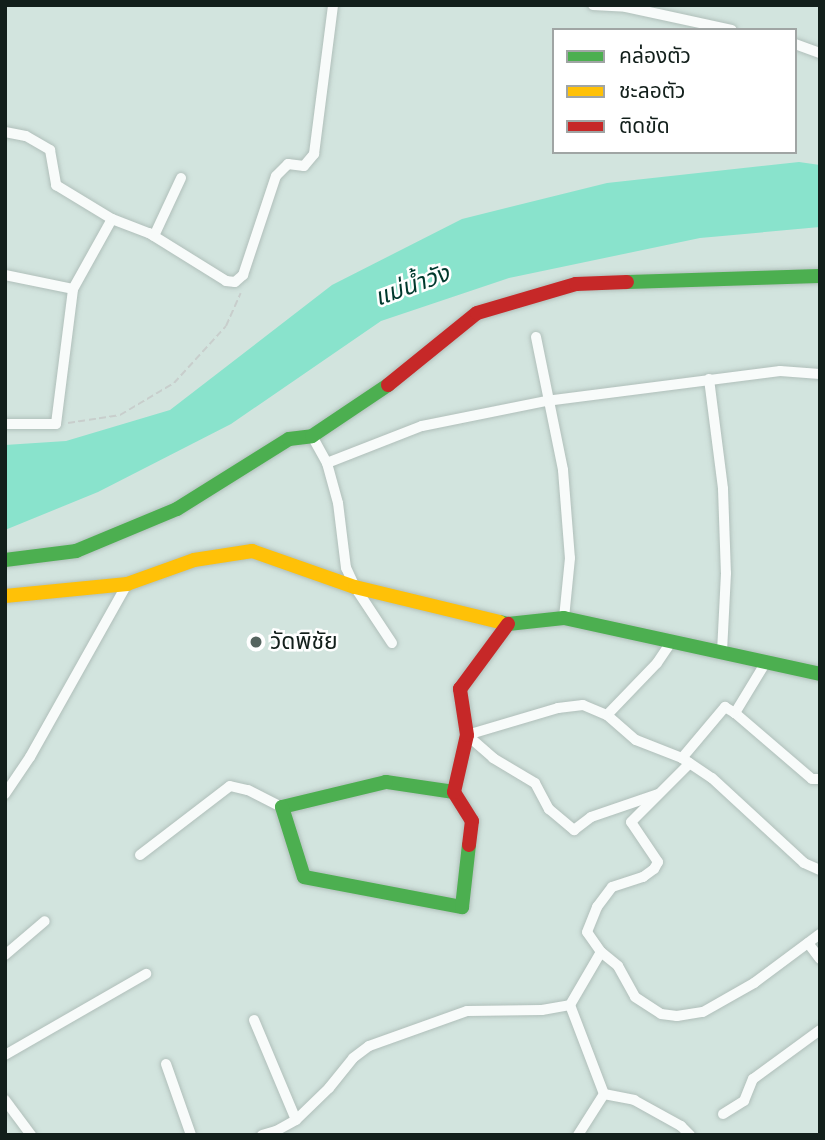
<!DOCTYPE html>
<html>
<head>
<meta charset="utf-8">
<style>
	body { margin:0 }
	#map { position:relative; width:825px; height:1140px; overflow:hidden; background:#d2e4de; font-family:"Work Sans","Noto Sans Thai",sans-serif }
	div>[style] { position:absolute }
	[style*='--x'] { left:calc(var(--x)*1px); top:calc(var(--y)*1px); width:calc(var(--w)*1px); rotate:calc(var(--a)*1deg) }
	.water>* { inset:0; background:#89e3cc }
	.path>* { height:2px; margin-top:-1px; transform-origin:0; background:repeating-linear-gradient(90deg,#c8cecc 0 7px,transparent 0 10.5px) }
	.roads { filter:drop-shadow(0 0 2px #b0bfba) drop-shadow(0 0 2px #b0bfba) }
	.street>* { height:10px; margin:-5px; padding:0 5px; transform-origin:5px; border-radius:5px; background:#f8fbfa }
	.fast>* { height:14px; margin:-7px; padding:0 7px; transform-origin:7px; border-radius:7px; background:#4caf50 }
	.slow>* { height:14px; margin:-7px; padding:0 7px; transform-origin:7px; border-radius:7px; background:#ffc107 }
	.jam>* { height:14px; margin:-7px; padding:0 7px; transform-origin:7px; border-radius:7px; background:#c62828 }
	.dots>* { width:19px; height:19px; translate:-50% -50%; box-sizing:border-box; border:4px solid #fff; border-radius:50% }
	span { translate:-50% -50%; white-space:nowrap; text-align:center; line-height:1.15; -webkit-text-stroke:5px #fff; paint-order:stroke }
	.poi-label { font-size:23px; color:#121f1b }
	.left { translate:0 -50%; text-align:left }
	.water-label { font-size:24px; color:#00392d; font-style:italic }
	.frame { position:absolute; inset:0; border:7px solid #121f1b; pointer-events:none }
	.legend { position:absolute; left:552px; top:28px; width:245px; height:126px; box-sizing:border-box; background:#fff; border:2px solid #a0a5a4; margin:0; padding:9px 12px; list-style:none; font-size:21px; color:#121f1b }
	.legend li { display:flex; align-items:center; gap:14px; height:35px }
	.legend b { width:35px; border:2px solid #a0a5a4 }
</style>
</head>
<body>
<div id="map">
	<div class="water">
		<i style="clip-path:polygon(799px 162px,820px 165px,820px 227px,700px 238px,509px 278px,381px 321px,231px 424px,98px 492px,5px 530px,5px 445px,66px 441px,170px 410px,332px 285px,462px 219px,607px 183px)"></i>
	</div>
	<div class="path">
		<i style="--x:68;--y:423;--w:53;--a:-8.7"></i>
		<i style="--x:120;--y:415;--w:63;--a:-30.7"></i>
		<i style="--x:174;--y:383;--w:77;--a:-47.6"></i>
		<i style="--x:226;--y:326;--w:36;--a:-66"></i>
	</div>
	<div class="roads">
		<div class="street">
			<i style="--x:593;--y:5;--w:33;--a:3"></i>
			<i style="--x:626;--y:7;--w:108;--a:12.2"></i>
			<i style="--x:795;--y:44;--w:27;--a:20"></i>
			<i style="--x:5;--y:132;--w:21;--a:11"></i>
			<i style="--x:26;--y:136;--w:28;--a:30"></i>
			<i style="--x:50;--y:150;--w:36;--a:80"></i>
			<i style="--x:56;--y:185;--w:66;--a:31.3"></i>
			<i style="--x:112;--y:219;--w:40;--a:21"></i>
			<i style="--x:149;--y:233;--w:91;--a:31.9"></i>
			<i style="--x:226;--y:281;--w:9;--a:6"></i>
			<i style="--x:235;--y:282;--w:11;--a:-41"></i>
			<i style="--x:243;--y:275;--w:104;--a:-71.6"></i>
			<i style="--x:276;--y:176;--w:17;--a:-45"></i>
			<i style="--x:288;--y:164;--w:16;--a:7"></i>
			<i style="--x:304;--y:166;--w:16;--a:-50"></i>
			<i style="--x:314;--y:154;--w:150;--a:-82.7"></i>
			<i style="--x:154;--y:236;--w:64;--a:-65"></i>
			<i style="--x:5;--y:275;--w:69;--a:11.6"></i>
			<i style="--x:73;--y:289;--w:80;--a:-60.9"></i>
			<i style="--x:536;--y:337;--w:136;--a:78.5"></i>
			<i style="--x:563;--y:470;--w:88;--a:85.5"></i>
			<i style="--x:570;--y:558;--w:60;--a:95.7"></i>
			<i style="--x:709;--y:379;--w:111;--a:82.7"></i>
			<i style="--x:723;--y:489;--w:84;--a:88"></i>
			<i style="--x:726;--y:573;--w:78;--a:92.9"></i>
			<i style="--x:5;--y:424;--w:51;--a:0"></i>
			<i style="--x:56;--y:424;--w:136;--a:-82.8"></i>
			<i style="--x:312;--y:436;--w:31;--a:61"></i>
			<i style="--x:392;--y:643;--w:67;--a:-123.5"></i>
			<i style="--x:355;--y:587;--w:21;--a:-115"></i>
			<i style="--x:346;--y:568;--w:65;--a:-97"></i>
			<i style="--x:338;--y:503;--w:41;--a:-105.4"></i>
			<i style="--x:327;--y:463;--w:102;--a:-21.3"></i>
			<i style="--x:422;--y:426;--w:126;--a:-11.4"></i>
			<i style="--x:546;--y:401;--w:236;--a:-7.3"></i>
			<i style="--x:780;--y:371;--w:40;--a:4.3"></i>
			<i style="--x:766;--y:662;--w:60;--a:121.3"></i>
			<i style="--x:735;--y:713;--w:101;--a:40.6"></i>
			<i style="--x:812;--y:779;--w:8;--a:0"></i>
			<i style="--x:607;--y:715;--w:72;--a:-46.1"></i>
			<i style="--x:657;--y:663;--w:27;--a:-56"></i>
			<i style="--x:467;--y:735;--w:95;--a:-16.5"></i>
			<i style="--x:558;--y:708;--w:25;--a:-7"></i>
			<i style="--x:583;--y:705;--w:26;--a:23"></i>
			<i style="--x:607;--y:715;--w:38;--a:41"></i>
			<i style="--x:636;--y:740;--w:49;--a:21.4"></i>
			<i style="--x:682;--y:758;--w:36;--a:34"></i>
			<i style="--x:712;--y:778;--w:125;--a:42.7"></i>
			<i style="--x:804;--y:863;--w:17;--a:24"></i>
			<i style="--x:467;--y:735;--w:35;--a:41"></i>
			<i style="--x:493;--y:758;--w:49;--a:30.8"></i>
			<i style="--x:535;--y:783;--w:30;--a:62"></i>
			<i style="--x:549;--y:809;--w:33;--a:40"></i>
			<i style="--x:574;--y:830;--w:21;--a:-37"></i>
			<i style="--x:591;--y:817;--w:71;--a:-18.9"></i>
			<i style="--x:682;--y:758;--w:67;--a:-49.9"></i>
			<i style="--x:725;--y:707;--w:12;--a:31"></i>
			<i style="--x:5;--y:794;--w:45;--a:-56"></i>
			<i style="--x:30;--y:757;--w:198;--a:-60.7"></i>
			<i style="--x:140;--y:855;--w:113;--a:-37.5"></i>
			<i style="--x:230;--y:786;--w:18;--a:13"></i>
			<i style="--x:248;--y:790;--w:38;--a:27"></i>
			<i style="--x:808;--y:943;--w:20;--a:53"></i>
			<i style="--x:601;--y:952;--w:24;--a:-125"></i>
			<i style="--x:587;--y:932;--w:27;--a:-68"></i>
			<i style="--x:597;--y:907;--w:25;--a:-53"></i>
			<i style="--x:612;--y:887;--w:33;--a:-18"></i>
			<i style="--x:643;--y:877;--w:14;--a:-36"></i>
			<i style="--x:654;--y:869;--w:8;--a:-60"></i>
			<i style="--x:658;--y:862;--w:48;--a:-124"></i>
			<i style="--x:631;--y:822;--w:83;--a:-45"></i>
			<i style="--x:5;--y:955;--w:52;--a:-40.4"></i>
			<i style="--x:570;--y:1005;--w:95;--a:69.1"></i>
			<i style="--x:604;--y:1094;--w:49;--a:122.4"></i>
			<i style="--x:254;--y:1020;--w:108;--a:67.2"></i>
			<i style="--x:5;--y:1055;--w:163;--a:-29.9"></i>
			<i style="--x:166;--y:1064;--w:75;--a:70.6"></i>
			<i style="--x:604;--y:1094;--w:31;--a:11"></i>
			<i style="--x:634;--y:1100;--w:54;--a:29"></i>
			<i style="--x:681;--y:1126;--w:13;--a:45"></i>
			<i style="--x:5;--y:1100;--w:44;--a:53.4"></i>
			<i style="--x:723;--y:1114;--w:25;--a:-32"></i>
			<i style="--x:744;--y:1101;--w:24;--a:-68"></i>
			<i style="--x:753;--y:1079;--w:83;--a:-36.2"></i>
			<i style="--x:262;--y:1135;--w:15;--a:-16"></i>
			<i style="--x:276;--y:1131;--w:23;--a:-29"></i>
			<i style="--x:296;--y:1120;--w:46;--a:-44.1"></i>
			<i style="--x:329;--y:1088;--w:38;--a:-51"></i>
			<i style="--x:353;--y:1058;--w:20;--a:-37"></i>
			<i style="--x:369;--y:1046;--w:104;--a:-19.7"></i>
			<i style="--x:467;--y:1011;--w:75;--a:-0.8"></i>
			<i style="--x:542;--y:1010;--w:28;--a:-10"></i>
			<i style="--x:570;--y:1005;--w:61;--a:-59.7"></i>
			<i style="--x:601;--y:952;--w:22;--a:39"></i>
			<i style="--x:618;--y:966;--w:35;--a:61"></i>
			<i style="--x:635;--y:997;--w:31;--a:33"></i>
			<i style="--x:661;--y:1014;--w:16;--a:7"></i>
			<i style="--x:677;--y:1016;--w:26;--a:-9"></i>
			<i style="--x:703;--y:1012;--w:59;--a:-29.6"></i>
			<i style="--x:754;--y:983;--w:82;--a:-36.6"></i>
		</div>
		<div class="fast">
			<i style="--x:627;--y:282;--w:193;--a:-1.8"></i>
			<i style="--x:5;--y:560;--w:72;--a:-7.2"></i>
			<i style="--x:76;--y:551;--w:109;--a:-22.6"></i>
			<i style="--x:177;--y:509;--w:132;--a:-32"></i>
			<i style="--x:289;--y:439;--w:23;--a:-7"></i>
			<i style="--x:312;--y:436;--w:92;--a:-33.9"></i>
			<i style="--x:500;--y:622;--w:8;--a:14"></i>
			<i style="--x:508;--y:624;--w:56;--a:-6.1"></i>
			<i style="--x:564;--y:618;--w:262;--a:12.3"></i>
			<i style="--x:454;--y:792;--w:69;--a:-171.6"></i>
			<i style="--x:386;--y:782;--w:107;--a:166.5"></i>
			<i style="--x:282;--y:807;--w:73;--a:72.6"></i>
			<i style="--x:304;--y:877;--w:161;--a:10.8"></i>
			<i style="--x:462;--y:907;--w:62;--a:-83.6"></i>
		</div>
		<div class="slow">
			<i style="--x:5;--y:596;--w:123;--a:-5.6"></i>
			<i style="--x:127;--y:584;--w:71;--a:-19.7"></i>
			<i style="--x:194;--y:560;--w:59;--a:-8.8"></i>
			<i style="--x:252;--y:551;--w:109;--a:19.3"></i>
			<i style="--x:355;--y:587;--w:149;--a:13.6"></i>
		</div>
		<div class="jam">
			<i style="--x:388;--y:385;--w:114;--a:-39"></i>
			<i style="--x:477;--y:313;--w:103;--a:-16.3"></i>
			<i style="--x:576;--y:284;--w:51;--a:-2.2"></i>
			<i style="--x:469;--y:845;--w:24;--a:-83"></i>
			<i style="--x:472;--y:821;--w:34;--a:-122"></i>
			<i style="--x:454;--y:792;--w:58;--a:-77.2"></i>
			<i style="--x:467;--y:735;--w:47;--a:-98.7"></i>
			<i style="--x:460;--y:689;--w:81;--a:-53.6"></i>
		</div>
	</div>
	<div class="dots">
		<i style="left:256px;top:642px;background:#55645f"></i>
	</div>
	<div class="poi-label">
		<span class="left" style="left:270px;top:642px">วัดพิชัย</span>
	</div>
	<div class="water-label">
		<span style="left:412px;top:286px;rotate:-20deg">แม่น้ำวัง</span>
	</div>
	<div class="frame"></div>
	<ul class="legend">
	<li><b style="height:9px;background:#4caf50"></b>คล่องตัว</li>
	<li><b style="height:9px;background:#ffc107"></b>ชะลอตัว</li>
	<li><b style="height:9px;background:#c62828"></b>ติดขัด</li>
	</ul>
</div>
</body>
</html>
